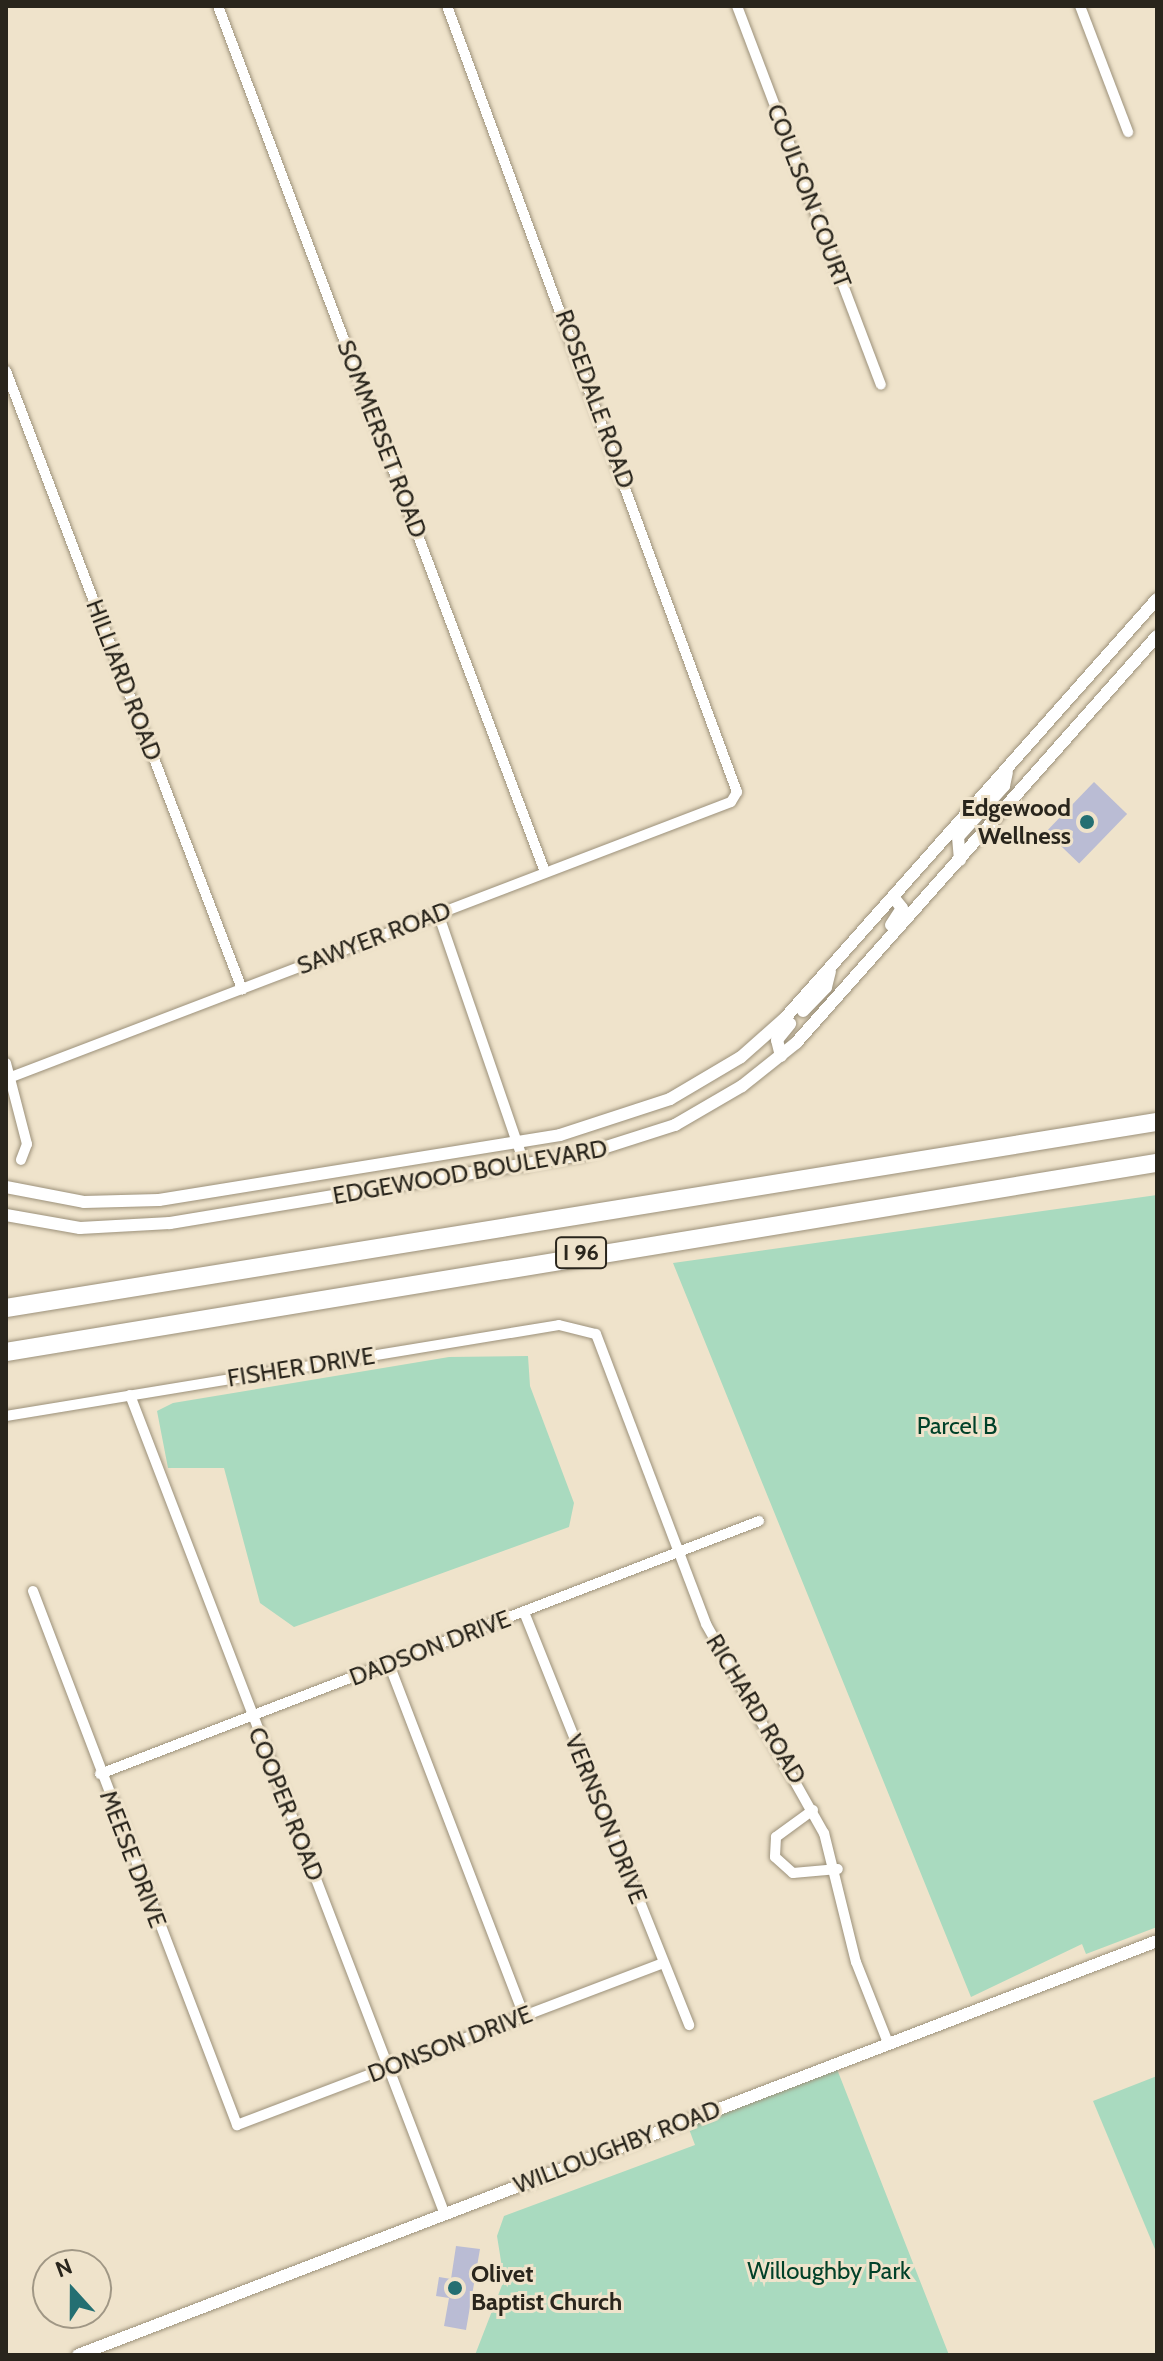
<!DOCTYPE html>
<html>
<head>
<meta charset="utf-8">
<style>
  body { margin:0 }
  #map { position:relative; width:1163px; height:2361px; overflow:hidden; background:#efe3cb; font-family:Cabin,sans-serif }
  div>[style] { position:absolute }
  .green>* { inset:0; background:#a9dabf }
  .building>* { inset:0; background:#babcd4; transform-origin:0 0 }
  .roads { filter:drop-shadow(0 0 2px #9c917a) drop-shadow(0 0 2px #9c917a) }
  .minor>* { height:10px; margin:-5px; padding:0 5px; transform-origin:5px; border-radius:5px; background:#fff }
  .tertiary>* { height:12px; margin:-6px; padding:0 6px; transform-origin:6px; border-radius:6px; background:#fff }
  .motorway>* { height:18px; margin:-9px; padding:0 9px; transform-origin:9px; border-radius:9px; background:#fff }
  .dots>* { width:22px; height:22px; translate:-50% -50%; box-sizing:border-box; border:4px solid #efe3cb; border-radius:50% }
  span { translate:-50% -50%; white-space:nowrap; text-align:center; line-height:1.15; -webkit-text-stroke:6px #efe3cb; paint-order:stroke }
  .shield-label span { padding:2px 6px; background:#efe3cb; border:2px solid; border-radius:6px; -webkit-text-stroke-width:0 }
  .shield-label { font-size:22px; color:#29251c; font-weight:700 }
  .street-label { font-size:24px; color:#29251c }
  .poi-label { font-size:24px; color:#29251c; font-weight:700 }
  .right { translate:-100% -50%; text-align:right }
  .left { translate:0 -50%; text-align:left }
  .park-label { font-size:24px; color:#004129 }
  .frame { position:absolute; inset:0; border:8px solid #29251c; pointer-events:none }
  .north { position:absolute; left:32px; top:2249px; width:80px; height:80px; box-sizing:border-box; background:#efe3cb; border:2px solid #a09785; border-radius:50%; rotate:339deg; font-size:22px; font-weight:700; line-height:32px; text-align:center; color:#29251c }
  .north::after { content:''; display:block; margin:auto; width:28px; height:36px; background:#246f72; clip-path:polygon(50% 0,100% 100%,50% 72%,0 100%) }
</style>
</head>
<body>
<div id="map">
  <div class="green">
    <i style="clip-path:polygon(1157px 1195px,1157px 1927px,1086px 1954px,1082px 1944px,971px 1997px,673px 1263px)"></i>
    <i style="clip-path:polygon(528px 1356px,530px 1386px,574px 1503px,569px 1527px,294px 1627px,260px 1603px,224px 1468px,168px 1468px,157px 1411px,173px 1403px,449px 1357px)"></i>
    <i style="clip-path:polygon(835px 2064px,949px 2355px,475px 2355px,504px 2280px,497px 2236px,504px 2216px,695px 2145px,686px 2121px)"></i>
    <i style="clip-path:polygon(1157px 2076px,1157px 2254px,1093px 2101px)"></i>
  </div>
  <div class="building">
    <i style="left:1094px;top:782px;width:46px;height:69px;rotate:44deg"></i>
    <i style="clip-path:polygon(456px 2246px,480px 2249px,466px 2330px,444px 2326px,449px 2298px,436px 2296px,439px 2277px,451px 2279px)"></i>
  </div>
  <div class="roads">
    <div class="minor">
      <i style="left:218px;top:6px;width:926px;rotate:69.31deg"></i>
      <i style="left:737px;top:6px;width:405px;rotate:69.2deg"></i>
      <i style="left:1080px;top:6px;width:135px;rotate:69.1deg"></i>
      <i style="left:6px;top:371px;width:662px;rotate:69.1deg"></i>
      <i style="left:438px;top:913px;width:268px;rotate:71deg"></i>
      <i style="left:6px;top:1063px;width:84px;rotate:75.5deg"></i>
      <i style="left:27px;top:1144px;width:17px;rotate:111deg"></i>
      <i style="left:6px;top:1079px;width:776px;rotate:-20.91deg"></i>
      <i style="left:731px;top:802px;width:12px;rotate:-59deg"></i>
      <i style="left:737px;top:792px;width:838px;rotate:-110.25deg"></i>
      <i style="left:130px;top:1395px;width:875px;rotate:68.98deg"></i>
      <i style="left:6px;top:1416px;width:560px;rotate:-9.34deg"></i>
      <i style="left:559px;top:1325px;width:38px;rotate:14deg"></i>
      <i style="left:596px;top:1334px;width:310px;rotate:69.2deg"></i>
      <i style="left:706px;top:1624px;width:240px;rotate:60.6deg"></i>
      <i style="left:824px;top:1833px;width:133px;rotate:76.1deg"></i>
      <i style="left:856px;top:1962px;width:87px;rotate:68.4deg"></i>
      <i style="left:33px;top:1591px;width:572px;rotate:69.09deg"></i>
      <i style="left:237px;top:2125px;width:456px;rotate:-20.8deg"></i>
      <i style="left:524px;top:1612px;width:445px;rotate:68.2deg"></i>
      <i style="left:389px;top:1664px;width:376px;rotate:69deg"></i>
      <i style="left:100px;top:1774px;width:706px;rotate:-21deg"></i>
      <i style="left:813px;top:1810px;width:46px;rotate:143.9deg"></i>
      <i style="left:776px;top:1837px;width:20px;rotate:93deg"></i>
      <i style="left:775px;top:1857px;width:24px;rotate:42deg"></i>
      <i style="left:793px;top:1873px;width:45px;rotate:-5.1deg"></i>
    </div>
    <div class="tertiary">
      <i style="left:960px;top:860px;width:23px;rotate:-95deg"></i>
      <i style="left:958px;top:837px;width:69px;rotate:-48deg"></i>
      <i style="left:1004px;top:786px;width:14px;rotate:-78deg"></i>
      <i style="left:891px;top:925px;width:20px;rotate:-57deg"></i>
      <i style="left:902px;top:908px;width:14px;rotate:-129deg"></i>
      <i style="left:803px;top:1011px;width:33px;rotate:-46deg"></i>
      <i style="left:826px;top:987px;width:16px;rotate:-76deg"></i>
      <i style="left:781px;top:1056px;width:16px;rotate:-104deg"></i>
      <i style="left:777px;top:1040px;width:21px;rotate:-51deg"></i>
      <i style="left:6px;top:1187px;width:79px;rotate:10.9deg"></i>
      <i style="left:84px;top:1202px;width:75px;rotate:-1.5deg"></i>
      <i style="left:159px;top:1200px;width:406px;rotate:-9.2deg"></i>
      <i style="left:560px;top:1135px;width:116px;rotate:-18.1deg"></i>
      <i style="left:670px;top:1099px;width:82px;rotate:-30.6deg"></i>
      <i style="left:741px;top:1057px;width:60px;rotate:-41.6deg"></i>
      <i style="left:786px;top:1017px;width:559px;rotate:-48.41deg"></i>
      <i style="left:6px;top:1215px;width:75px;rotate:10deg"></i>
      <i style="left:80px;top:1228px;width:90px;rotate:-3.2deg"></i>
      <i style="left:170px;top:1223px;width:417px;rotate:-9.4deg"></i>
      <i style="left:581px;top:1155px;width:99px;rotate:-17.7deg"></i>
      <i style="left:675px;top:1125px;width:78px;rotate:-30.2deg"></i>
      <i style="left:742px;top:1086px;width:69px;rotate:-38.5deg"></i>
      <i style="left:796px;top:1043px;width:544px;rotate:-48.43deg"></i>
      <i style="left:78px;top:2355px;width:1156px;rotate:-20.99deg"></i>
    </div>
    <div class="motorway">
      <i style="left:6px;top:1308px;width:1166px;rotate:-9.18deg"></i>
      <i style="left:6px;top:1352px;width:1166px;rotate:-9.33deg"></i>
    </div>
  </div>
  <div class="dots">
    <i style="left:1087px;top:822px;background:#246f72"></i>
    <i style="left:455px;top:2288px;background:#246f72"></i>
  </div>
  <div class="shield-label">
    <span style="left:581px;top:1253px">I 96</span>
  </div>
  <div class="street-label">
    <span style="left:809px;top:196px;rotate:69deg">COULSON COURT</span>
    <span style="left:595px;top:399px;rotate:70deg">ROSEDALE ROAD</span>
    <span style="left:382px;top:439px;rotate:69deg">SOMMERSET ROAD</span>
    <span style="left:124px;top:680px;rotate:69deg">HILLIARD ROAD</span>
    <span style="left:374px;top:938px;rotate:-21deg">SAWYER ROAD</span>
    <span style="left:470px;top:1172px;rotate:-10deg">EDGEWOOD BOULEVARD</span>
    <span style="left:301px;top:1367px;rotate:-9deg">FISHER DRIVE</span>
    <span style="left:430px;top:1648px;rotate:-21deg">DADSON DRIVE</span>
    <span style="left:756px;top:1709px;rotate:59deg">RICHARD ROAD</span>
    <span style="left:286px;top:1804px;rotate:68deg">COOPER ROAD</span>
    <span style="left:606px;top:1819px;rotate:68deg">VERNSON DRIVE</span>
    <span style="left:133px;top:1859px;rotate:69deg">MEESE DRIVE</span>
    <span style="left:450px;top:2044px;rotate:-21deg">DONSON DRIVE</span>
    <span style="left:617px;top:2147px;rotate:-21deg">WILLOUGHBY ROAD</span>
  </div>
  <div class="poi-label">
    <span class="right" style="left:1071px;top:822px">Edgewood<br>Wellness</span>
    <span class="left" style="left:471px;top:2288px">Olivet<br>Baptist Church</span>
  </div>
  <div class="park-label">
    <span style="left:957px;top:1426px">Parcel B</span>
    <span style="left:829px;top:2271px">Willoughby Park</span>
  </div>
  <div class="frame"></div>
  <div class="north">N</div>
</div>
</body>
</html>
